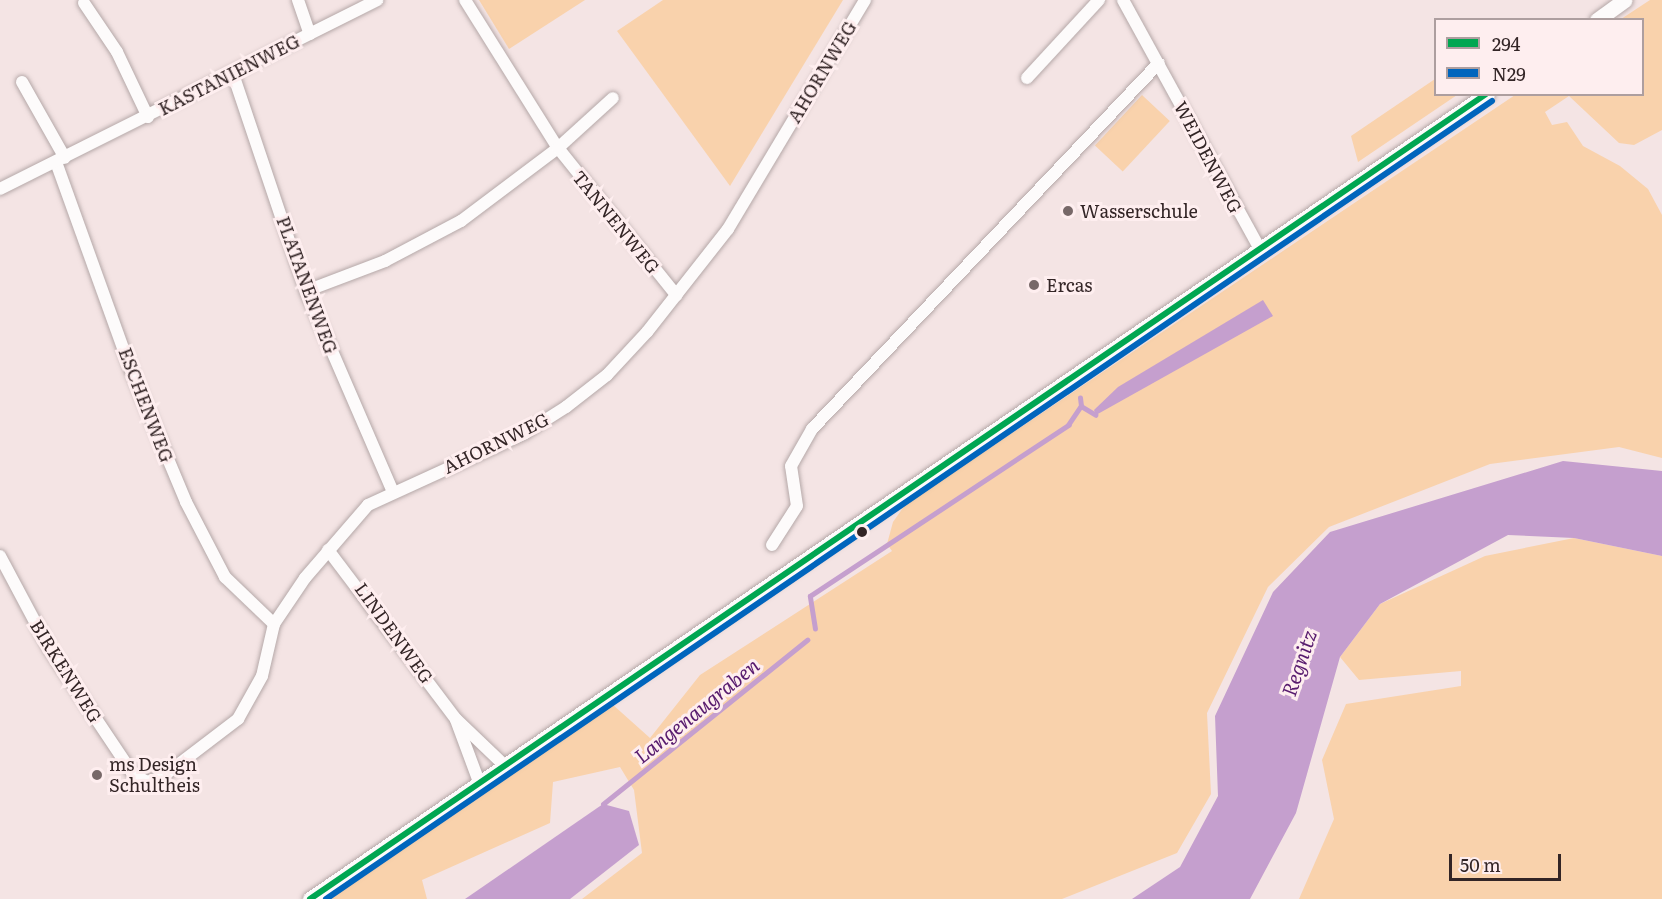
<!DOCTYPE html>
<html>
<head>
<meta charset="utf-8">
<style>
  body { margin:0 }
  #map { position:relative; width:1662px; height:899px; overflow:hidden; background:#f4e4e4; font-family:Literata,serif }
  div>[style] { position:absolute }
  .green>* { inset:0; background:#f9d2ac; transform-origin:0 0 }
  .water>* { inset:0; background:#c59fce }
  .stream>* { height:4.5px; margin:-2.25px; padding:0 2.25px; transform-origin:2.25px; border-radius:2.25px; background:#c59fce }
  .roads { filter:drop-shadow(0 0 2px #b5a8a8) drop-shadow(0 0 2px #b5a8a8) }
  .minor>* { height:12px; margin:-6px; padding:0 6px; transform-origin:6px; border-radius:6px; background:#fdfbfb }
  .tertiary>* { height:15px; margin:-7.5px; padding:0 7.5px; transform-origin:7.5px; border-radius:7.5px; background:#fdfbfb }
  .bus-1>* { height:6px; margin:-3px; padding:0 3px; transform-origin:3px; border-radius:3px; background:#00a651 }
  .bus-2>* { height:6px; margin:-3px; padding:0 3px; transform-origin:3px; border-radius:3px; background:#0065bd }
  .dots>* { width:16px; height:16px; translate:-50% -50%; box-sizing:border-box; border:3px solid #feeeef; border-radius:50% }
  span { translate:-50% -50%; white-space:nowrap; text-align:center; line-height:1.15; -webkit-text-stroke:6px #feeeef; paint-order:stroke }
  .street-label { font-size:18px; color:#332526 }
  .poi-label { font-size:18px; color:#332526 }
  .left { translate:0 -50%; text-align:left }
  .water-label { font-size:20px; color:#581b6e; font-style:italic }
  .legend { position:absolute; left:1434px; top:18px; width:210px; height:78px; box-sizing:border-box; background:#feeeef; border:2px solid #ad9e9f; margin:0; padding:8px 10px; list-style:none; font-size:18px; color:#332526 }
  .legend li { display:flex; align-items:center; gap:12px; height:30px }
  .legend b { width:30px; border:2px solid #ad9e9f }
  .scale { position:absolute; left:1449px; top:854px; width:112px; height:27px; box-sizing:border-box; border:3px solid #332526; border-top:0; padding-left:8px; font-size:18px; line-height:21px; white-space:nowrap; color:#332526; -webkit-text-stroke:4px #feeeef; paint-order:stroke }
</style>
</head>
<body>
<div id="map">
  <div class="green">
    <i style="clip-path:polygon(479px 0,585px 0,509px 49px)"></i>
    <i style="clip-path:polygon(663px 0,843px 0,730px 186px,617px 31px)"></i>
    <i style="clip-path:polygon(1650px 0,1662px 0,1662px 130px,1634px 145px,1619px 143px,1569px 96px,1545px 112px,1552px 125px,1567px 122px,1583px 146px,1620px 166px,1648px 189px,1662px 215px,1662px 458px,1619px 447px,1490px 464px,1329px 527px,1268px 587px,1207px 713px,1211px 794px,1177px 853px,1062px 899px,582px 899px,642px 853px,634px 790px,620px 767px,553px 782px,550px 823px,422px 880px,427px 899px,330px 899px,612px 704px,650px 738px,700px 675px,892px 551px,887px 544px,893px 522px,905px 505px,1515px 95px,1642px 94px,1642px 20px,1621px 19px)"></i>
    <i style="clip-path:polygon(1435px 79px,1436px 94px,1457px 95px,1358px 162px,1351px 136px)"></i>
    <i style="left:1142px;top:95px;width:38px;height:69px;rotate:43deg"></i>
    <i style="clip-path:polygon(1574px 538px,1662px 556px,1662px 899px,1299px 899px,1334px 819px,1322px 760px,1346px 704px,1461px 686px,1461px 671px,1359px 680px,1340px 657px,1380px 604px,1485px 556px)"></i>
  </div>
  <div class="water">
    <i style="clip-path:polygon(1263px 300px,1273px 316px,1096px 415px,1094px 410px,1118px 387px)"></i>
    <i style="clip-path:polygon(1563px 461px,1662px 471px,1662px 556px,1574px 538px,1508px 535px,1380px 604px,1340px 657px,1296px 813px,1250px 899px,1132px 899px,1180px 867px,1218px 796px,1215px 716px,1273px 592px,1330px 532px)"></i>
    <i style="clip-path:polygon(603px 804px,629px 811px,639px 845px,570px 899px,465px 899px)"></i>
  </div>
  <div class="stream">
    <i style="left:1081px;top:406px;width:17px;rotate:31deg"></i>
    <i style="left:815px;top:629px;width:33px;rotate:-99deg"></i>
    <i style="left:810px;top:596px;width:310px;rotate:-33.5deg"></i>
    <i style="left:1068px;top:425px;width:23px;rotate:-56deg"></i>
    <i style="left:1081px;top:406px;width:8px;rotate:-97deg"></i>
    <i style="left:603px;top:804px;width:262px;rotate:-38.8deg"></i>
  </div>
  <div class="roads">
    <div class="minor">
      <i style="left:298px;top:0;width:36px;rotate:71deg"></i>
      <i style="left:465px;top:0;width:175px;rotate:57.9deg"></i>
      <i style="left:558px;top:148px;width:189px;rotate:51.2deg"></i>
      <i style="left:1123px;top:0;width:284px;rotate:61.2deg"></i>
      <i style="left:84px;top:3px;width:59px;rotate:56deg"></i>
      <i style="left:117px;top:52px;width:72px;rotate:64.5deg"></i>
      <i style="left:233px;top:74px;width:229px;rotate:71.4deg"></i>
      <i style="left:306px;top:291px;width:217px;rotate:66.6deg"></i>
      <i style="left:1027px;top:78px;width:106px;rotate:-47.3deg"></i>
      <i style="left:22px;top:82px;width:87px;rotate:60.5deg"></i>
      <i style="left:56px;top:162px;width:219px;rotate:70.2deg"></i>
      <i style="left:130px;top:368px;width:145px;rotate:67.3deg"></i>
      <i style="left:186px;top:502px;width:85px;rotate:62.5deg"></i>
      <i style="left:225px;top:577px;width:68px;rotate:43.8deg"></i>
      <i style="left:0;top:189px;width:422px;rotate:-26.6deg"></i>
      <i style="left:306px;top:291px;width:85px;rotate:-20.8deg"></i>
      <i style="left:385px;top:261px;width:86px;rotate:-27.8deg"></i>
      <i style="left:461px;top:221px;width:121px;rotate:-37deg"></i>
      <i style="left:558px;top:148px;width:74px;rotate:-42.3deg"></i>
      <i style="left:772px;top:545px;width:46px;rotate:-57.3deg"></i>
      <i style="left:797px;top:506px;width:40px;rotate:-98.5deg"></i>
      <i style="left:791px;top:466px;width:43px;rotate:-60.4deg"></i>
      <i style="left:812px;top:429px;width:504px;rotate:-46.53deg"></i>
      <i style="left:328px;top:550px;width:212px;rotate:52.9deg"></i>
      <i style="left:456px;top:719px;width:66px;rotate:43.8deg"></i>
      <i style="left:0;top:556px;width:106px;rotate:62deg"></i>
      <i style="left:50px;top:650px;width:149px;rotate:56.2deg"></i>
      <i style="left:133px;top:774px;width:16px;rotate:30deg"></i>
      <i style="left:147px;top:782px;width:16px;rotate:-18deg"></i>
      <i style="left:162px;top:777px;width:96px;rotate:-37.3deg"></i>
      <i style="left:238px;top:719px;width:49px;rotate:-60.8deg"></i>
      <i style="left:262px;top:676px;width:53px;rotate:-77deg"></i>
      <i style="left:274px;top:624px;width:55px;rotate:-56deg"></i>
      <i style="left:305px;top:578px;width:96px;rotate:-49.2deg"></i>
      <i style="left:368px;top:505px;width:173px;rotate:-24.6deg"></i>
      <i style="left:525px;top:433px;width:49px;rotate:-32.4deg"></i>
      <i style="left:566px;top:407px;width:52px;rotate:-38deg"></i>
      <i style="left:607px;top:375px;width:59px;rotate:-47.1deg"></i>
      <i style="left:647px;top:332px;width:131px;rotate:-51.8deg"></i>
      <i style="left:728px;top:229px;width:267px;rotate:-59.1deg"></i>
      <i style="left:456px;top:720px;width:66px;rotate:69.6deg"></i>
    </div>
    <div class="tertiary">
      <i style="left:1597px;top:20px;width:34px;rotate:-36deg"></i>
      <i style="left:310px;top:899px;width:1426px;rotate:-34.37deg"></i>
    </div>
  </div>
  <div class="bus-1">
    <i style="left:310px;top:899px;width:1425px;rotate:-34.39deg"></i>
  </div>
  <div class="bus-2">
    <i style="left:326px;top:899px;width:1413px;rotate:-34.39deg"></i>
  </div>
  <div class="dots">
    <i style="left:1068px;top:211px;background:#776868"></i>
    <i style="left:1034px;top:285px;background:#776868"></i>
    <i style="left:862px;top:532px;background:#332526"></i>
    <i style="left:97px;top:775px;background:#776868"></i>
  </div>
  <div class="street-label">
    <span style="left:822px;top:72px;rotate:-59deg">AHORNWEG</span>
    <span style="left:229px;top:75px;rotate:-27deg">KASTANIENWEG</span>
    <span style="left:1208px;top:157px;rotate:62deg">WEIDENWEG</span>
    <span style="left:616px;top:222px;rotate:51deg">TANNENWEG</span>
    <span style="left:307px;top:285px;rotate:70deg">PLATANENWEG</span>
    <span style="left:146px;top:405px;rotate:69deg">ESCHENWEG</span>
    <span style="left:496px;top:443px;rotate:-26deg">AHORNWEG</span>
    <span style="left:394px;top:633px;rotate:54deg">LINDENWEG</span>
    <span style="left:66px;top:671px;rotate:58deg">BIRKENWEG</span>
  </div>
  <div class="poi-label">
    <span class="left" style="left:1080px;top:211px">Wasserschule</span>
    <span class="left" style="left:1046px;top:285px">Ercas</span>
    <span class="left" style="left:109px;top:775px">ms Design<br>Schultheis</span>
  </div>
  <div class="water-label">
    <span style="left:1298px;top:663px;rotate:-71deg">Regnitz</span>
    <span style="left:696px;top:710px;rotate:-39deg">Langenaugraben</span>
  </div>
  <ul class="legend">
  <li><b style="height:8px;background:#00a651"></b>294</li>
  <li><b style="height:8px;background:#0065bd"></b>N29</li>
  </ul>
  <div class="scale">50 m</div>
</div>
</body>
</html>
